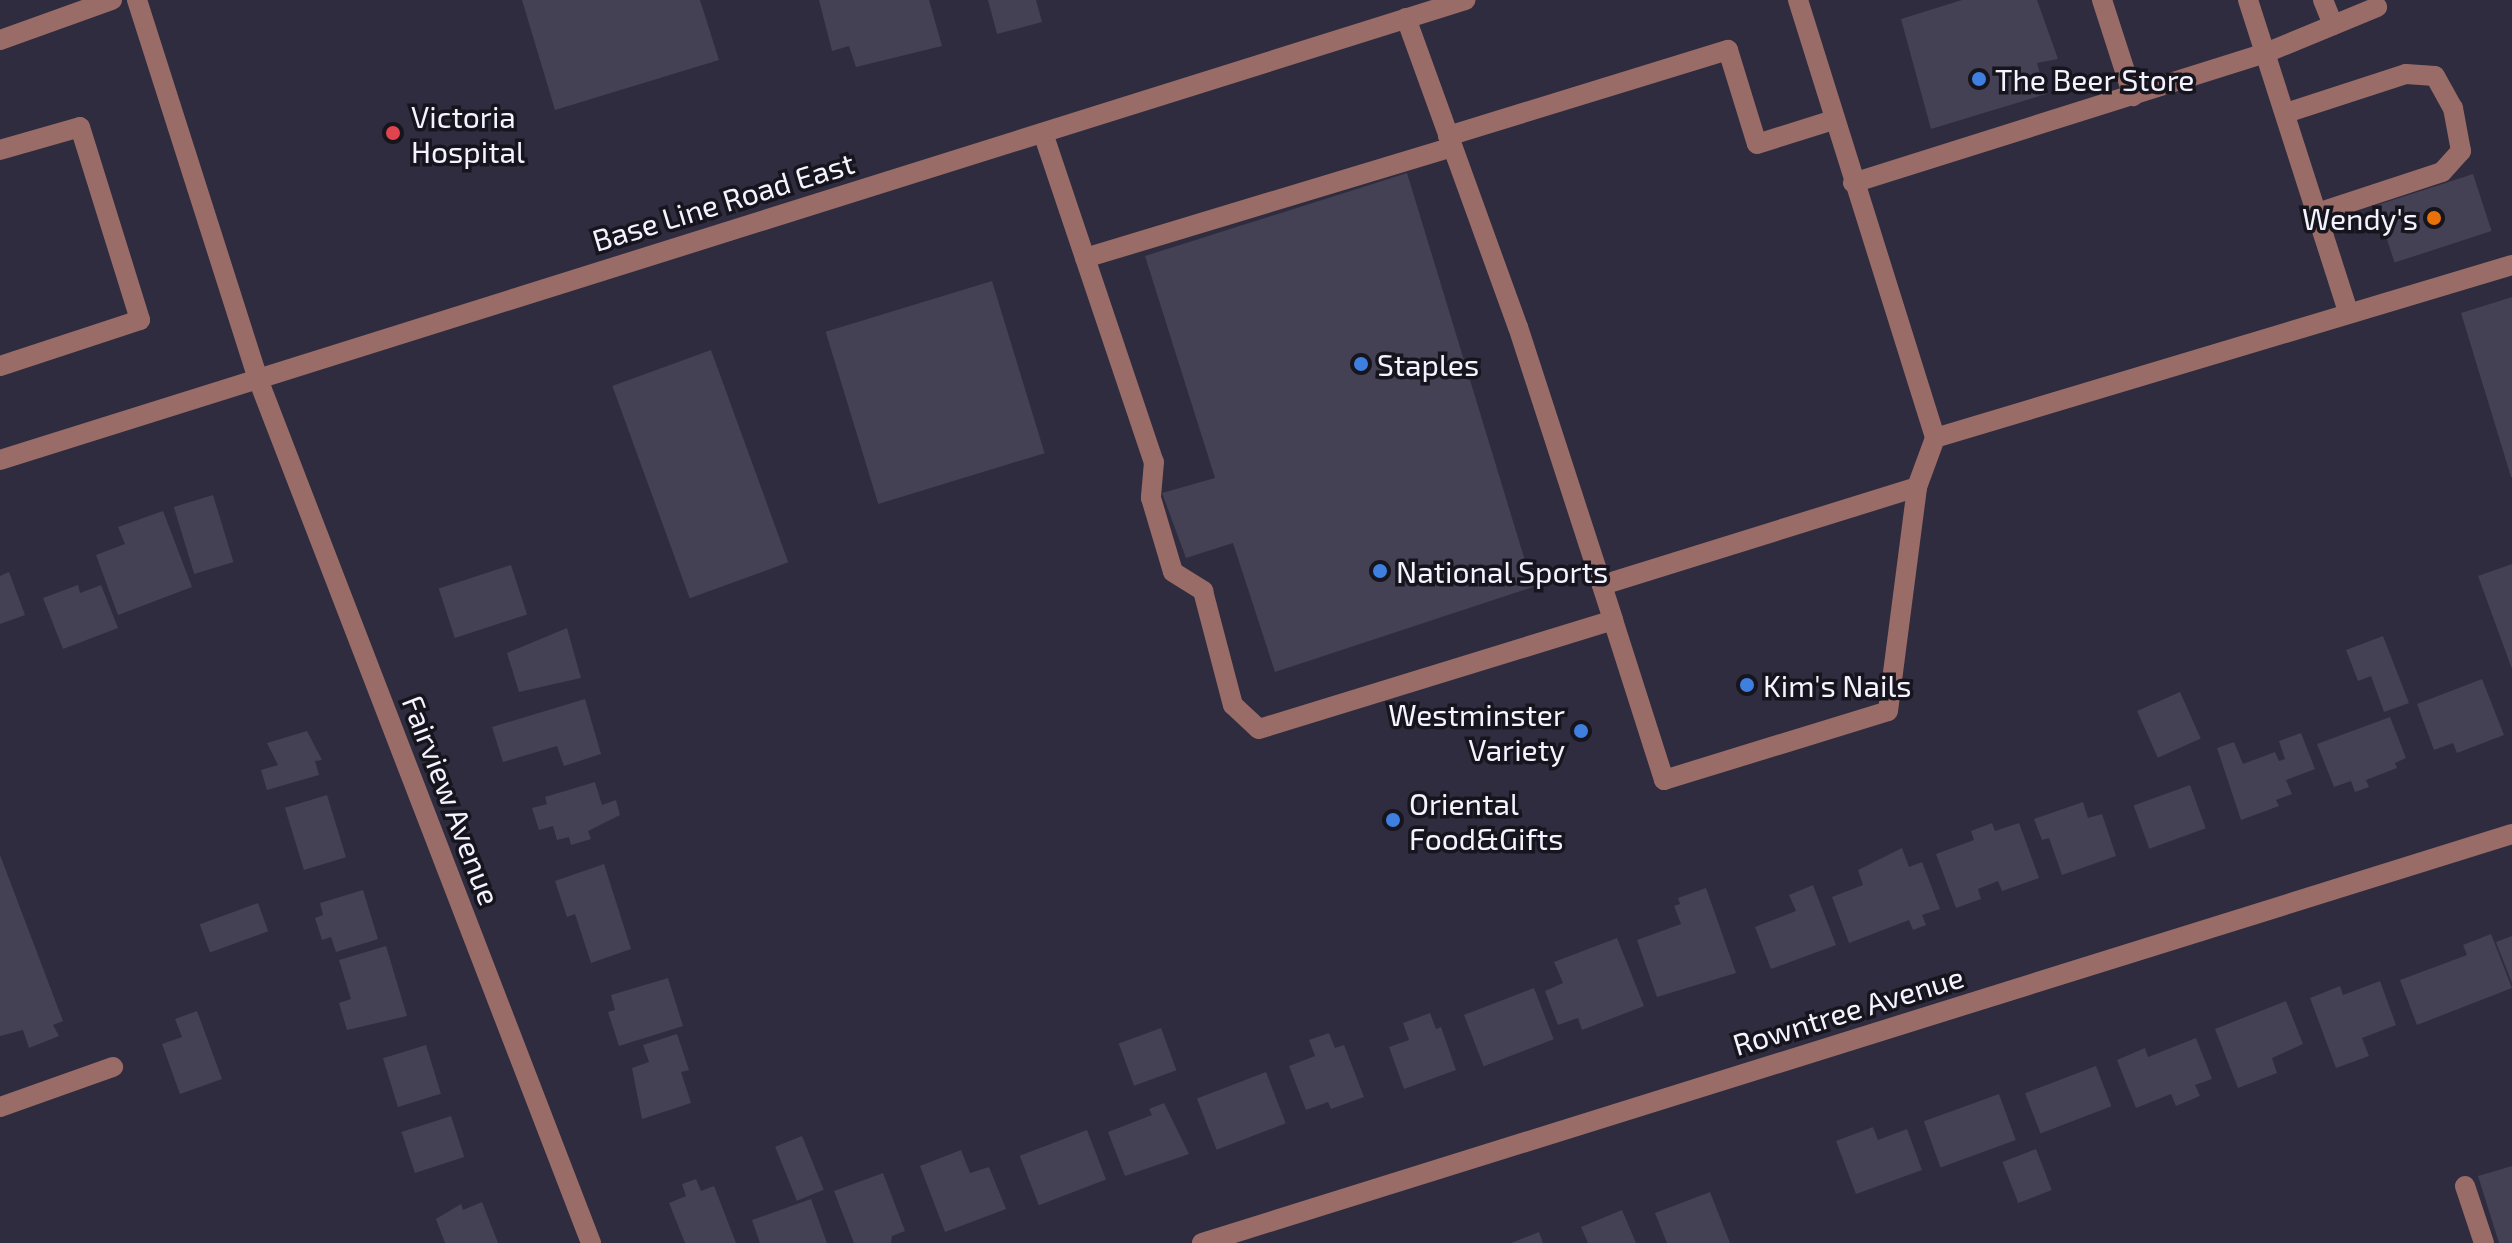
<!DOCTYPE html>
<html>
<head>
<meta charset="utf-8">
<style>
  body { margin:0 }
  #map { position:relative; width:2512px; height:1243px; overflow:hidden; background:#2e2c3e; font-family:"Exo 2",sans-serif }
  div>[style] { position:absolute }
  .building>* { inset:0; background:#434153; transform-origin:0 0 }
  .minor>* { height:20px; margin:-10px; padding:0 10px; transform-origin:10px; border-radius:10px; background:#9a6c68 }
  .dots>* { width:22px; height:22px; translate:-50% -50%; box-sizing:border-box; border:4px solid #16151d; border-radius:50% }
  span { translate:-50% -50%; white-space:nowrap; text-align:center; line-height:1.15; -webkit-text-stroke:7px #16151d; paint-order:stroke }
  .poi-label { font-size:30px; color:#f4f3ff }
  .left { translate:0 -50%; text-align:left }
  .right { translate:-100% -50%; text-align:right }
  .street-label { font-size:30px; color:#f4f3ff }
</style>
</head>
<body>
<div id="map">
  <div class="building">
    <i style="clip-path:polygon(522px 0,700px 0,719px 60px,555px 110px)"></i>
    <i style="clip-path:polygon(819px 0,929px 0,942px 46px,856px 67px,849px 46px,832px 51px)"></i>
    <i style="clip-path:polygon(988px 0,1036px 0,1042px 22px,997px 34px)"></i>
    <i style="clip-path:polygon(1962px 0,2037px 0,2058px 59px,2037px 63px,2046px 94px,1931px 129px,1901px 19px)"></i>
    <i style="clip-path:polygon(1407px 173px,1533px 587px,1275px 672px,1233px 543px,1186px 558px,1162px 493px,1215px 478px,1145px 256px)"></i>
    <i style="left:2473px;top:174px;width:60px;height:102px;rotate:72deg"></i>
    <i style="left:992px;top:281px;width:180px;height:174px;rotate:73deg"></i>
    <i style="clip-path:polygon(2512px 297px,2512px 477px,2511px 477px,2461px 313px)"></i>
    <i style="left:711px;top:350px;width:226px;height:105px;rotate:70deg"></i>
    <i style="left:213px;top:495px;width:70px;height:41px;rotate:73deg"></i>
    <i style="clip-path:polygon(163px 511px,192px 587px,118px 615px,96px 555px,125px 544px,118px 527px)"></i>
    <i style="clip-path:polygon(2512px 564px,2512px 669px,2478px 576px)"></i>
    <i style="left:511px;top:565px;width:52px;height:76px;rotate:72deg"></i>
    <i style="clip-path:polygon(9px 572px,25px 615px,0 624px,0 576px)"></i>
    <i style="clip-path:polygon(78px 585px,80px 593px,101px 585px,118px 628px,63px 649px,43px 598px)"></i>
    <i style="clip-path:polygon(567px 628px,581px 678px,519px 692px,507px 653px)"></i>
    <i style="clip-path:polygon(2383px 636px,2409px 703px,2384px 712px,2371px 676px,2358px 681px,2346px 650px)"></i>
    <i style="clip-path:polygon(2482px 679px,2504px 735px,2457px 753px,2453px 743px,2434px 750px,2417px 704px)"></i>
    <i style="left:2180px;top:692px;width:51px;height:47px;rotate:66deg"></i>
    <i style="clip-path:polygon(585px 699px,601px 754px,564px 766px,557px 746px,503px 762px,492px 727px)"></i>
    <i style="clip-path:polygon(2390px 717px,2406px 758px,2395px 763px,2397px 768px,2366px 780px,2369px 787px,2355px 792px,2351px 781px,2334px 787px,2317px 744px)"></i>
    <i style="clip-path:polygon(307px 731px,322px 760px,315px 761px,319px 775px,267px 790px,261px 770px,278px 765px,267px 743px)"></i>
    <i style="clip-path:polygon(2301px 733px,2315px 769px,2286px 780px,2292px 794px,2276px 800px,2279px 806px,2241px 820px,2217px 748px,2234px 742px,2243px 764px,2275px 752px,2279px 761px,2285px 759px,2279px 741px)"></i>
    <i style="clip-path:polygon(595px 782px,602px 805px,616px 800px,620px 815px,588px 831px,591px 839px,571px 845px,569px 837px,557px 840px,553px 826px,539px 830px,532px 808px,547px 804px,545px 797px)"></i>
    <i style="left:2190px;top:785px;width:46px;height:60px;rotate:70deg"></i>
    <i style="left:327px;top:795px;width:65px;height:44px;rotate:73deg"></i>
    <i style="clip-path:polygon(2083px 802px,2088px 818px,2102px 814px,2116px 856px,2062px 875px,2049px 838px,2042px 840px,2034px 819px)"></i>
    <i style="clip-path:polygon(1992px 823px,1995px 831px,2019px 823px,2039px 878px,2002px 891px,1998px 881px,1978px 889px,1981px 899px,1956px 908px,1936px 854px,1974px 840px,1971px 831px)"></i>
    <i style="clip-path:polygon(1902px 848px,1909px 867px,1922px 862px,1940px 909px,1922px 915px,1926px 925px,1913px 930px,1909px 920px,1849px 943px,1832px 897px,1863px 885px,1858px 870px)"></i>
    <i style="clip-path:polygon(0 855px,63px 1021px,53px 1025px,59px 1036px,29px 1048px,23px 1030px,0 1036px)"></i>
    <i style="clip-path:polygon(604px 864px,631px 949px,591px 963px,575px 914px,567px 917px,555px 881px)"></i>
    <i style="clip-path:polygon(1813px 885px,1836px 945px,1771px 969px,1755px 927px,1796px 911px,1789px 895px)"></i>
    <i style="clip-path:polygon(1706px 888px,1736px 973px,1657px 997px,1637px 940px,1681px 924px,1674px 906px,1680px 904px,1678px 898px)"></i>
    <i style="clip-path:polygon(363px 890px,378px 939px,336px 952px,331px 937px,322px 940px,315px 918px,323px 915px,320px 903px)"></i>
    <i style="left:258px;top:903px;width:30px;height:62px;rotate:70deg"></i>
    <i style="clip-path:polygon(2491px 934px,2512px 988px,2417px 1025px,2400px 980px,2467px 955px,2463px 945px)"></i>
    <i style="clip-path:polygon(2512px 936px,2512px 983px,2496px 942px)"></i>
    <i style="clip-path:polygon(1617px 938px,1644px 1006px,1582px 1030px,1578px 1018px,1558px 1025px,1545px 991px,1563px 983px,1554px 962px)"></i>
    <i style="clip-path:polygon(386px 946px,407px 1016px,347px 1030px,339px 1003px,351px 999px,339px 960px)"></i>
    <i style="clip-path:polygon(668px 978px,683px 1026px,619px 1046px,608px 1012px,615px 1010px,611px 995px)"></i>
    <i style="clip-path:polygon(2380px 981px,2396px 1025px,2362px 1038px,2369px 1056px,2336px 1068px,2310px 998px,2340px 986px,2343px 995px)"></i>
    <i style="left:1534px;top:988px;width:55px;height:75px;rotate:69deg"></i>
    <i style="clip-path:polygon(2286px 1001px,2303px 1044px,2272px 1058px,2277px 1073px,2238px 1088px,2215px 1029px)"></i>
    <i style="clip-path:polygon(197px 1011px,222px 1079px,180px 1094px,162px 1044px,182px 1037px,175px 1019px)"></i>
    <i style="clip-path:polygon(1430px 1013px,1436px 1029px,1441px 1027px,1456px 1070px,1404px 1089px,1389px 1047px,1409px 1040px,1403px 1023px)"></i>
    <i style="left:1161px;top:1028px;width:45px;height:45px;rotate:70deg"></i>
    <i style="clip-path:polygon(1329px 1033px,1335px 1048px,1344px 1045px,1364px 1097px,1331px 1109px,1328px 1102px,1306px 1110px,1289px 1066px,1315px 1056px,1309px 1040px)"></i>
    <i style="clip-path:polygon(677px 1034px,689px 1070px,681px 1072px,691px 1103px,642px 1119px,632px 1068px,649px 1062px,643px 1045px)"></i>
    <i style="clip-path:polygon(2196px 1038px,2212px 1079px,2195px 1085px,2200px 1096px,2176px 1106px,2171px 1094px,2136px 1108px,2117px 1060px,2145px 1048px,2148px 1057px)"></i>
    <i style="left:426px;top:1045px;width:51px;height:45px;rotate:73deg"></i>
    <i style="left:2096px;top:1066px;width:43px;height:76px;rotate:69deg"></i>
    <i style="left:1266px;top:1072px;width:55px;height:74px;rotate:69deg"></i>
    <i style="left:1999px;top:1094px;width:49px;height:80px;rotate:70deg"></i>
    <i style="clip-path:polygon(1164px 1103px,1189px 1154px,1125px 1176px,1108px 1132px,1152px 1115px,1149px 1109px)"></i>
    <i style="left:451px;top:1116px;width:43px;height:52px;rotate:72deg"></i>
    <i style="clip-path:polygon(1873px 1127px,1878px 1140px,1907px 1129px,1922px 1170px,1856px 1194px,1836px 1141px)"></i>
    <i style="left:1087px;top:1130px;width:53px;height:72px;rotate:69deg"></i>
    <i style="left:802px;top:1136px;width:58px;height:29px;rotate:68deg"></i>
    <i style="left:2036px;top:1149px;width:44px;height:36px;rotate:69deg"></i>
    <i style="clip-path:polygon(961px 1150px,970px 1173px,989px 1167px,1006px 1209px,945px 1232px,920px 1166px)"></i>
    <i style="clip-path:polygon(2512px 1166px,2512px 1243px,2499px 1243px,2478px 1176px)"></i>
    <i style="clip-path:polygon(883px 1173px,905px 1231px,892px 1236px,891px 1243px,854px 1243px,834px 1191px)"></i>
    <i style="clip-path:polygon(696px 1179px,701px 1191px,714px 1186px,736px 1243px,685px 1243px,669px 1203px,686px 1196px,682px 1184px)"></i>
    <i style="clip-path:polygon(1710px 1192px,1730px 1243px,1667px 1243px,1655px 1213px)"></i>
    <i style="clip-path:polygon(811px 1199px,827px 1243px,760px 1243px,752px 1220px)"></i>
    <i style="clip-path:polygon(482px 1202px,498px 1243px,445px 1243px,436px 1219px,461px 1204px,463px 1210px)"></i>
    <i style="clip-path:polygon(1622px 1210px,1636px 1243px,1588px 1243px,1581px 1227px)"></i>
    <i style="clip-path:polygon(1539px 1232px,1543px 1243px,1511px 1243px)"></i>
  </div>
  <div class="minor">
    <i style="left:137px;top:0;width:398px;rotate:72.3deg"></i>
    <i style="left:258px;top:379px;width:926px;rotate:68.92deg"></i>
    <i style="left:1798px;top:0;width:459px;rotate:72.6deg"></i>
    <i style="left:1935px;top:438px;width:602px;rotate:-16.69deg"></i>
    <i style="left:2102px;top:0;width:101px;rotate:72.1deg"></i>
    <i style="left:2248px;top:0;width:327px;rotate:72.2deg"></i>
    <i style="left:2323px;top:0;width:27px;rotate:68deg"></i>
    <i style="left:1406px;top:18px;width:329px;rotate:70.1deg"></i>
    <i style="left:1518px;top:327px;width:308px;rotate:72deg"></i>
    <i style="left:0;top:40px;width:119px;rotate:-19.7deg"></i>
    <i style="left:2286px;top:113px;width:126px;rotate:-18deg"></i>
    <i style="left:2406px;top:74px;width:29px;rotate:4deg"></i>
    <i style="left:2435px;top:76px;width:37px;rotate:61deg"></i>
    <i style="left:2453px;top:108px;width:44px;rotate:79.5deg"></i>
    <i style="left:2461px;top:151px;width:28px;rotate:132deg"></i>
    <i style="left:2442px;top:172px;width:132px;rotate:161.8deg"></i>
    <i style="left:1043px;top:133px;width:347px;rotate:71.4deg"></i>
    <i style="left:1154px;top:462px;width:36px;rotate:95deg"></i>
    <i style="left:1151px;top:498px;width:77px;rotate:73.4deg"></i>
    <i style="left:1173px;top:572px;width:36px;rotate:32deg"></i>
    <i style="left:1203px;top:591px;width:118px;rotate:75.3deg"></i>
    <i style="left:1233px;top:705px;width:35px;rotate:43deg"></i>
    <i style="left:1259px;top:729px;width:370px;rotate:-17.1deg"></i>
    <i style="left:1613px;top:620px;width:168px;rotate:72.3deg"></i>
    <i style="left:1664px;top:780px;width:234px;rotate:-17.1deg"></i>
    <i style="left:1888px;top:711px;width:226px;rotate:-82.6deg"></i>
    <i style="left:1917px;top:487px;width:330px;rotate:162.7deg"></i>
    <i style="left:1448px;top:136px;width:293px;rotate:-17.1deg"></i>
    <i style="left:1728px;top:50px;width:98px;rotate:72.9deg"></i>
    <i style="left:1757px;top:144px;width:80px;rotate:-17.5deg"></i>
    <i style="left:0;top:150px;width:83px;rotate:-16deg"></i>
    <i style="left:80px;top:127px;width:202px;rotate:72.7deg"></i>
    <i style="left:140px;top:320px;width:147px;rotate:161.8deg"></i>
    <i style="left:1853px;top:183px;width:435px;rotate:-17.5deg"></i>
    <i style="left:2268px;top:52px;width:118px;rotate:-22.4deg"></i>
    <i style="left:1085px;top:258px;width:383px;rotate:-16.8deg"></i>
    <i style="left:0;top:460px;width:1536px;rotate:-17.43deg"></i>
    <i style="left:1917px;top:487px;width:52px;rotate:-69.8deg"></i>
    <i style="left:0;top:1107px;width:120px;rotate:-19.5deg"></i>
    <i style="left:2465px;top:1186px;width:60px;rotate:71.6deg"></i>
    <i style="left:1202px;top:1243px;width:1372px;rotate:-17.34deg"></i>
  </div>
  <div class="dots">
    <i style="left:1979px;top:79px;background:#3f7fe0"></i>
    <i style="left:393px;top:133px;background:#e0444e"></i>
    <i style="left:2434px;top:218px;background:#e8710a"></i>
    <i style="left:1361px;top:364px;background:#3f7fe0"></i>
    <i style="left:1380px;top:571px;background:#3f7fe0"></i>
    <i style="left:1747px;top:685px;background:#3f7fe0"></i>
    <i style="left:1581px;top:731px;background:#3f7fe0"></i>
    <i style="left:1393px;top:820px;background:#3f7fe0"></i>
  </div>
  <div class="poi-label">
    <span class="left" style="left:1995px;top:79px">The Beer Store</span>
    <span class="left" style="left:411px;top:133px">Victoria<br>Hospital</span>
    <span class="right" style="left:2418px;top:218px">Wendy's</span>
    <span class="left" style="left:1377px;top:364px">Staples</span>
    <span class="left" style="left:1396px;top:571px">National Sports</span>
    <span class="left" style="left:1763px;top:685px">Kim's Nails</span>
    <span class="right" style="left:1565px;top:731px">Westminster<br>Variety</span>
    <span class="left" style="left:1409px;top:820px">Oriental<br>Food&amp;Gifts</span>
  </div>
  <div class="street-label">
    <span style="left:723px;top:201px;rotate:-17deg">Base Line Road East</span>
    <span style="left:452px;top:800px;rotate:69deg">Fairview Avenue</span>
    <span style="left:1848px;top:1010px;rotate:-17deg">Rowntree Avenue</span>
  </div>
</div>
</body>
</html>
